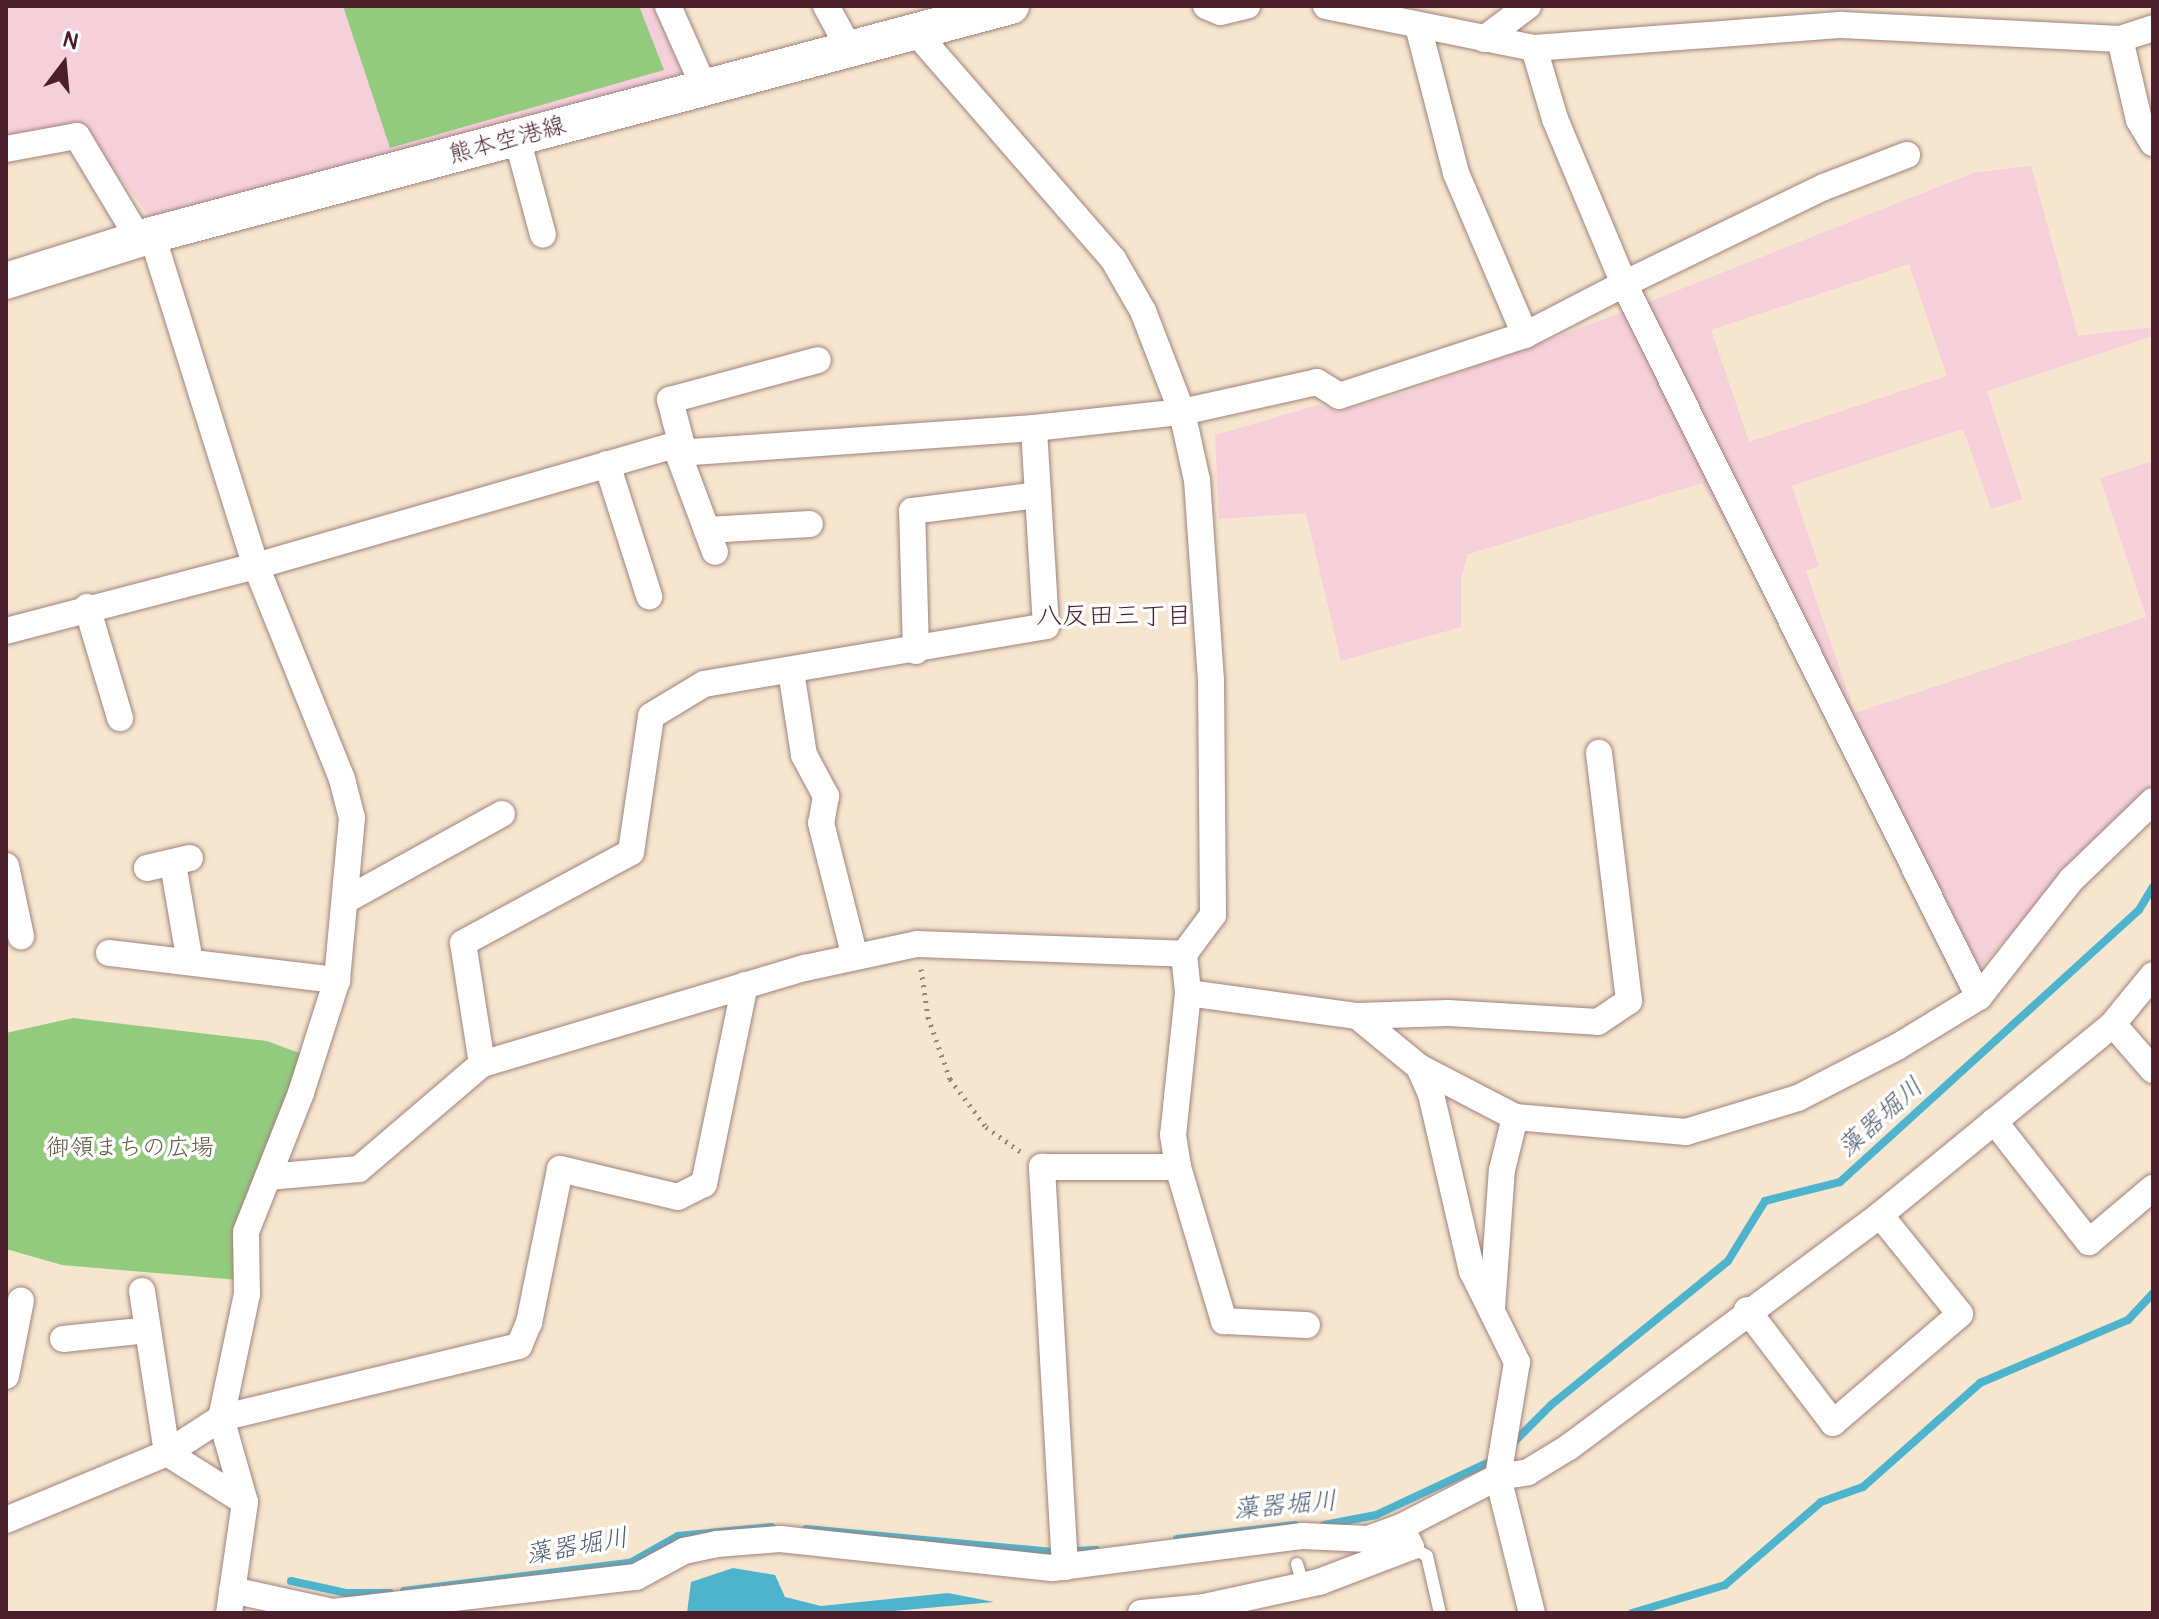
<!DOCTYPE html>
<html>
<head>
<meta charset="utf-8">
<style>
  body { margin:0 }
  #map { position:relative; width:2159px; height:1619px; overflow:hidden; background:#f6e5cf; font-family:Pangolin,"Klee One",sans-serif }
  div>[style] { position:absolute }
  .built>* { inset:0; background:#f5cfda }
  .green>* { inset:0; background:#92cb7e }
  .water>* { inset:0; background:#4eb3cd }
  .stream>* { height:8px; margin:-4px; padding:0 4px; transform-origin:4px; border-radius:4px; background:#4eb3cd }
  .path>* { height:5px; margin-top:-2.5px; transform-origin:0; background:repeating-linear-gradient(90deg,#a0827d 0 2px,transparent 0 8px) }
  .roads { filter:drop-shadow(0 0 2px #a0827d) drop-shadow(0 0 2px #a0827d) }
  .lane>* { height:12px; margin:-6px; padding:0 6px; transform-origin:6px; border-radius:6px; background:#fff }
  .street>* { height:26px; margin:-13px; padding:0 13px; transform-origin:13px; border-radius:13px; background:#fff }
  .secondary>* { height:36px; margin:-18px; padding:0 18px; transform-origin:18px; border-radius:18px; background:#fff }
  span { translate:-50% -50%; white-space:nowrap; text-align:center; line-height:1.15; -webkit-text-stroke:7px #fff; paint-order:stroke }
  .street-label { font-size:24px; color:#4a1f2b }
  .park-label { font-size:24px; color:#635b48 }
  .neighbourhood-label { font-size:26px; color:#4a1f2b }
  .water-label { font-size:26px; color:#4c5a6c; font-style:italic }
  .frame { position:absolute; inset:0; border:8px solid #4a1f2b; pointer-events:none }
  .north { position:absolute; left:24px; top:24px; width:80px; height:80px; -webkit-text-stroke:6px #fff; paint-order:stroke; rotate:16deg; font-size:22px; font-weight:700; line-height:32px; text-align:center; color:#4a1f2b }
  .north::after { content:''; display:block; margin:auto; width:28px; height:36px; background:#4a1f2b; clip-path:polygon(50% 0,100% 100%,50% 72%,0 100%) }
</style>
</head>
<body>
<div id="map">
  <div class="built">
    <i style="clip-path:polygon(6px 6px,656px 6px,687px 78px,153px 221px,81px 126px,6px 138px)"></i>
    <i style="clip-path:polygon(evenodd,2031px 166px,2078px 336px,2153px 327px,2153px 336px,1987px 391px,2022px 499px,1991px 509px,1963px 429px,1792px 486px,1819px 566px,1806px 571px,1855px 713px,2146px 617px,2100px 478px,2153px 461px,2153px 786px,2099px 835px,1959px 991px,1852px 756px,1776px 606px,1702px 483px,1468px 554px,1461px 578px,1461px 627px,1341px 661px,1306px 513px,1219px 519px,1215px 435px,1318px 405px,1338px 412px,1407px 392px,1626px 311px,1973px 173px,2031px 166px,1909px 264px,1947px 376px,1749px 442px,1711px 330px,1909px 264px)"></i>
  </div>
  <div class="green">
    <i style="clip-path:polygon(343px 6px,639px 6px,664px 70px,390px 148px)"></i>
    <i style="clip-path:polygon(73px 1018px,267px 1041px,302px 1054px,238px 1280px,62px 1265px,6px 1249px,6px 1033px)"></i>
  </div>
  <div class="water">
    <i style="clip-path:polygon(733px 1568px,775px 1575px,785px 1597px,821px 1606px,948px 1593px,994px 1602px,871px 1613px,687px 1613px,691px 1582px)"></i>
  </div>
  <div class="stream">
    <i style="left:1514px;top:1442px;width:52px;rotate:-45deg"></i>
    <i style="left:1551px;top:1405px;width:228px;rotate:-39.1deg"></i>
    <i style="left:1728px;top:1261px;width:70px;rotate:-58.3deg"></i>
    <i style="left:1765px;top:1201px;width:77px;rotate:-14.2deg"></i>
    <i style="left:1840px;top:1182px;width:404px;rotate:-42.3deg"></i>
    <i style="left:2139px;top:910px;width:27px;rotate:-59deg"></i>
    <i style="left:1324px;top:1525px;width:53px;rotate:-10.9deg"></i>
    <i style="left:1376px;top:1515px;width:123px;rotate:-25.1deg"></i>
    <i style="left:806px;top:1529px;width:251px;rotate:5.3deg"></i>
    <i style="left:1177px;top:1539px;width:119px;rotate:-6.8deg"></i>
    <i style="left:1077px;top:1551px;width:19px;rotate:-3deg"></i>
    <i style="left:291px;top:1581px;width:56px;rotate:12.3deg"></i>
    <i style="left:346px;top:1593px;width:44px"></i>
    <i style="left:404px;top:1591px;width:228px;rotate:-7.1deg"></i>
    <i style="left:630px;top:1563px;width:55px;rotate:-29.4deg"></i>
    <i style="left:678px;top:1536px;width:94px;rotate:-5.5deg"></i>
    <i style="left:1632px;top:1613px;width:97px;rotate:-16.8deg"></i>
    <i style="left:1725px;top:1585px;width:127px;rotate:-40.8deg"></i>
    <i style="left:1821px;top:1502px;width:45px;rotate:-19.7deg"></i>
    <i style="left:1863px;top:1487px;width:157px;rotate:-41.6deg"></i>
    <i style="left:1980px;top:1383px;width:161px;rotate:-23.1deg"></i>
    <i style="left:2128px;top:1320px;width:37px;rotate:-47deg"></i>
  </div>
  <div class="path">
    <i style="left:921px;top:969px;width:49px;rotate:81.7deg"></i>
    <i style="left:928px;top:1017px;width:66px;rotate:70.5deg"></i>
    <i style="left:950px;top:1079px;width:60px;rotate:53.1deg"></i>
    <i style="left:986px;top:1127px;width:43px;rotate:35.5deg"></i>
  </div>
  <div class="roads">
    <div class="lane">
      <i style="left:1411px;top:1547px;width:18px;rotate:29deg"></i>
      <i style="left:1427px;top:1556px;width:58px;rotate:77.2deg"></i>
      <i style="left:1297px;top:1564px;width:22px;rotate:74deg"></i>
    </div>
    <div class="street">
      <i style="left:668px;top:6px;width:89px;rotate:66deg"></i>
      <i style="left:826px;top:6px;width:48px;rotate:61.3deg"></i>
      <i style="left:1206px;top:6px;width:15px;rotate:23deg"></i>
      <i style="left:1220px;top:12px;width:28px;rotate:-13deg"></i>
      <i style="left:1326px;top:6px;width:212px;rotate:11.4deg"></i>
      <i style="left:1534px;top:48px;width:309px;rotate:-4.3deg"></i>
      <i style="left:1842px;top:25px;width:278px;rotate:2.9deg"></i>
      <i style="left:2120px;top:39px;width:35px;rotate:-18deg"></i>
      <i style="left:1418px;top:26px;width:152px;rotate:75.5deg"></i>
      <i style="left:1456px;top:173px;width:176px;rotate:66.9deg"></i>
      <i style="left:913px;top:29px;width:305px;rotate:49deg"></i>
      <i style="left:1113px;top:259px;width:60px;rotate:60deg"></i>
      <i style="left:1143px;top:311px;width:108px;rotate:68.9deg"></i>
      <i style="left:1182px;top:412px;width:70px;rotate:77.6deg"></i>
      <i style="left:1197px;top:480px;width:201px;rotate:86deg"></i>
      <i style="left:1211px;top:681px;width:234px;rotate:89.5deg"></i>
      <i style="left:1213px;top:915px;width:49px;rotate:126.6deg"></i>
      <i style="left:1184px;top:954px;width:39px;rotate:84deg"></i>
      <i style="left:1188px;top:993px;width:171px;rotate:7.8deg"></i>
      <i style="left:1357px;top:1016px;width:80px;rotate:39.4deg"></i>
      <i style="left:1419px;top:1067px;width:30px;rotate:66deg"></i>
      <i style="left:1431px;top:1094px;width:182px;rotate:77deg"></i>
      <i style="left:1472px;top:1271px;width:102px;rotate:63.7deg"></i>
      <i style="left:1517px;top:1362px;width:117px;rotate:99.4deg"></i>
      <i style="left:1498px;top:1477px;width:140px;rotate:76deg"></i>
      <i style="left:1484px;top:39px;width:55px;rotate:-36.9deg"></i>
      <i style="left:2120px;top:39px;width:83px;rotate:76.8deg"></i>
      <i style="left:2139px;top:120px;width:27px;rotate:59deg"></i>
      <i style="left:1534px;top:48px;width:74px;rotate:73.5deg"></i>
      <i style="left:1555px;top:119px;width:179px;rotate:67.3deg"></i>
      <i style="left:1624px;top:284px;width:222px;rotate:-25.9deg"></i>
      <i style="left:1824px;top:187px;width:89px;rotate:-21.1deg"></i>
      <i style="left:517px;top:138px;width:100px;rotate:75deg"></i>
      <i style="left:6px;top:149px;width:72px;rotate:-10.4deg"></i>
      <i style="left:77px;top:136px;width:120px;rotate:59deg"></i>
      <i style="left:152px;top:235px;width:347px;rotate:72.6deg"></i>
      <i style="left:256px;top:566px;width:230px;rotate:68deg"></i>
      <i style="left:342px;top:779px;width:40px;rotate:75.6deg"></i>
      <i style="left:352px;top:818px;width:163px;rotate:95.3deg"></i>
      <i style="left:337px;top:980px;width:119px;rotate:107.7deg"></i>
      <i style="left:301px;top:1093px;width:149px;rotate:111.6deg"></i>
      <i style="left:246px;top:1232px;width:62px;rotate:89.1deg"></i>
      <i style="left:247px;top:1294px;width:127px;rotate:101.8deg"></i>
      <i style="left:221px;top:1418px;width:87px;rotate:74.1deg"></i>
      <i style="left:245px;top:1502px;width:112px;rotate:98.2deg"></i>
      <i style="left:675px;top:445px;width:114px;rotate:69.5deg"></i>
      <i style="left:682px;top:446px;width:48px;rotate:-104.6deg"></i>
      <i style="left:670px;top:400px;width:153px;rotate:-15.1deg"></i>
      <i style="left:607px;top:464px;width:139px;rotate:72.3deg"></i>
      <i style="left:707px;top:530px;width:103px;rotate:-3.3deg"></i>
      <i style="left:87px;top:607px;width:116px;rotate:73.4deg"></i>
      <i style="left:6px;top:631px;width:258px;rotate:-14.6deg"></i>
      <i style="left:256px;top:566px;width:436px;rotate:-16.1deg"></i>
      <i style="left:675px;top:445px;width:18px;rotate:22deg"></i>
      <i style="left:692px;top:452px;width:343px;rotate:-4deg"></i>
      <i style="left:1034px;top:428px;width:149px;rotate:-6.2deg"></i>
      <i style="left:1182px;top:412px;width:138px;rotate:-12.5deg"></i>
      <i style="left:1317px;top:382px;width:26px;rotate:32deg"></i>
      <i style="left:1339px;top:396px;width:196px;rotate:-18.2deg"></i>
      <i style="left:1525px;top:335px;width:111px;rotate:-27.3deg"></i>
      <i style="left:1624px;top:284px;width:796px;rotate:63.53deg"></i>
      <i style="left:916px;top:651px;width:140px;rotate:-91.6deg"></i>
      <i style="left:912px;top:511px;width:127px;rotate:-7.2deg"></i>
      <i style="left:791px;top:671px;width:85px;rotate:81.2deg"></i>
      <i style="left:804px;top:755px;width:47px;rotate:61.8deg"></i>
      <i style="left:826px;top:796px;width:27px;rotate:100deg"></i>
      <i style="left:821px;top:823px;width:138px;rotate:75.8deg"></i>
      <i style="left:173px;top:864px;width:99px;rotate:80.2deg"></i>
      <i style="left:6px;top:866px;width:72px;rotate:77.9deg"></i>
      <i style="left:147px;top:868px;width:44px;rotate:-13.1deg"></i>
      <i style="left:346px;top:900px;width:178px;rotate:-28.9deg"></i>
      <i style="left:109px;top:953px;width:230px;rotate:6.8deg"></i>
      <i style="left:1188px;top:993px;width:143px;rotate:96deg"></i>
      <i style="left:1173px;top:1135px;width:32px;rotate:81deg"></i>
      <i style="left:1178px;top:1167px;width:161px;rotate:73.4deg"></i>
      <i style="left:1224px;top:1321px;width:83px;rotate:2.8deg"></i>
      <i style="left:1357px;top:1016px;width:91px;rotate:-1.9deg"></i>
      <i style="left:1448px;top:1013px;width:150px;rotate:3.4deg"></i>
      <i style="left:1598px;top:1022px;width:37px;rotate:-34deg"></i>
      <i style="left:1629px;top:1001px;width:250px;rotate:-96.9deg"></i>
      <i style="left:2113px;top:1024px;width:61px;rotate:49deg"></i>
      <i style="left:482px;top:1064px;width:122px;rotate:-98.9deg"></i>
      <i style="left:463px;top:943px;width:191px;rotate:-28.4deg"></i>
      <i style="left:631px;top:852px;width:137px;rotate:-81.6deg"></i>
      <i style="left:651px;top:716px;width:62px;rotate:-31.1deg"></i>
      <i style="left:704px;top:684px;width:347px;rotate:-9.6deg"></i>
      <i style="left:1046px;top:626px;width:198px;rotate:-93.5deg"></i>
      <i style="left:1419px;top:1067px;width:108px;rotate:27.5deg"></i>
      <i style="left:1515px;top:1117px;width:172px;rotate:5deg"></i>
      <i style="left:1686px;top:1132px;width:117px;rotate:-16.9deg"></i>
      <i style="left:1798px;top:1098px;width:111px;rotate:-27.3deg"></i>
      <i style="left:1897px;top:1047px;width:96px;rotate:-31.4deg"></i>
      <i style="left:1979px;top:997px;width:149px;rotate:-51.8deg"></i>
      <i style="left:2071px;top:880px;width:114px;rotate:-43.9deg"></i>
      <i style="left:1994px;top:1121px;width:154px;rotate:51.9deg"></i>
      <i style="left:2089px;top:1242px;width:84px;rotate:-40.2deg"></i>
      <i style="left:268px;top:1177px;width:91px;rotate:-5deg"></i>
      <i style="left:359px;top:1169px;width:162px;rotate:-40.5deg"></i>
      <i style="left:482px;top:1064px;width:337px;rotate:-16.6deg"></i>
      <i style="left:805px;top:968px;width:115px;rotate:-12.1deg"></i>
      <i style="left:917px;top:944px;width:267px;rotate:2.1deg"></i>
      <i style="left:142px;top:1291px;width:164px;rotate:81.2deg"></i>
      <i style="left:167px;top:1453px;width:92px;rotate:32.1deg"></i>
      <i style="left:1492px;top:1308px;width:138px;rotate:-85.9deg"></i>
      <i style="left:1502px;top:1170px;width:55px;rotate:-76.2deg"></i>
      <i style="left:1747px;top:1310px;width:142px;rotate:52.7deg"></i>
      <i style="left:1833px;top:1423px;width:167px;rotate:-40.6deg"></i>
      <i style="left:1960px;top:1314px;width:127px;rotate:-128.9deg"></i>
      <i style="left:63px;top:1339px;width:85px;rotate:-6deg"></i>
      <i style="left:6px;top:1376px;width:77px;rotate:-78.8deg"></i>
      <i style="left:6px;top:1520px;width:174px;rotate:-22.6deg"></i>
      <i style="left:167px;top:1453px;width:64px;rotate:-32.9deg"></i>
      <i style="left:221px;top:1418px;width:307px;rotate:-13.6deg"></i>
      <i style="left:519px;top:1346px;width:25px;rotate:-67deg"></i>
      <i style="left:529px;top:1323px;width:157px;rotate:-78.6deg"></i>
      <i style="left:560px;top:1169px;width:121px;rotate:13.3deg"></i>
      <i style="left:678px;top:1197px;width:29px;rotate:-27deg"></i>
      <i style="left:704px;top:1184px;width:203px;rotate:-78.4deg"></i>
      <i style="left:1065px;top:1567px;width:401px;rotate:-93.3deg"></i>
      <i style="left:1042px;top:1167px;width:136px"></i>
      <i style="left:232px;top:1590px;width:103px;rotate:12.3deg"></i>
      <i style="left:333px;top:1612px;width:305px;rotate:-6.6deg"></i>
      <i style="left:636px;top:1577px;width:55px;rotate:-28.4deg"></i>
      <i style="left:684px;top:1551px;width:34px;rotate:-12deg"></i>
      <i style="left:717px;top:1544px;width:63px;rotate:-4.5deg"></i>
      <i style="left:780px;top:1539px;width:275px;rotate:6.1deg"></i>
      <i style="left:1053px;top:1568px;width:252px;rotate:-7.3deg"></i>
      <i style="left:1303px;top:1536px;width:65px;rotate:2.6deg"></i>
      <i style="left:1368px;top:1539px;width:35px;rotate:-20deg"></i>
      <i style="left:1141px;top:1613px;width:63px;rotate:-5.4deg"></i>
      <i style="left:1204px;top:1607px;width:118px;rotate:-12.3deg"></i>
      <i style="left:1319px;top:1582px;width:98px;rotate:-20.8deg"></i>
      <i style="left:1411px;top:1547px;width:22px;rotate:-117deg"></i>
      <i style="left:1401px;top:1527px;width:109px;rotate:-27.3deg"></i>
      <i style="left:1498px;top:1477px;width:30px;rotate:-9deg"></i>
      <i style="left:1528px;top:1472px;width:48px;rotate:-31.4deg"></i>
      <i style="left:1569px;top:1447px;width:388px;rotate:-36.7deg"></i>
      <i style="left:1880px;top:1215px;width:301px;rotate:-39.3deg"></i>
      <i style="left:2113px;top:1024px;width:63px;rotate:-50.8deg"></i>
    </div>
    <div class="secondary">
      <i style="left:6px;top:281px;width:153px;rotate:-17.5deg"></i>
      <i style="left:152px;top:235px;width:889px;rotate:-14.93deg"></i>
    </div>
  </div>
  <div class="street-label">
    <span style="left:507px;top:140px;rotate:-15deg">熊本空港線</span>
  </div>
  <div class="park-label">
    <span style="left:130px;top:1148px">御領まちの広場</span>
  </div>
  <div class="neighbourhood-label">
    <span style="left:1114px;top:617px">八反田三丁目</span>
  </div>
  <div class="water-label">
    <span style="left:1881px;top:1118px;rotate:-42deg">藻器堀川</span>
    <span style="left:1285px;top:1506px;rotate:-5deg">藻器堀川</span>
    <span style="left:577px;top:1547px;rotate:-10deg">藻器堀川</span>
  </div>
  <div class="frame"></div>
  <div class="north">N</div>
</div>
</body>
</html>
